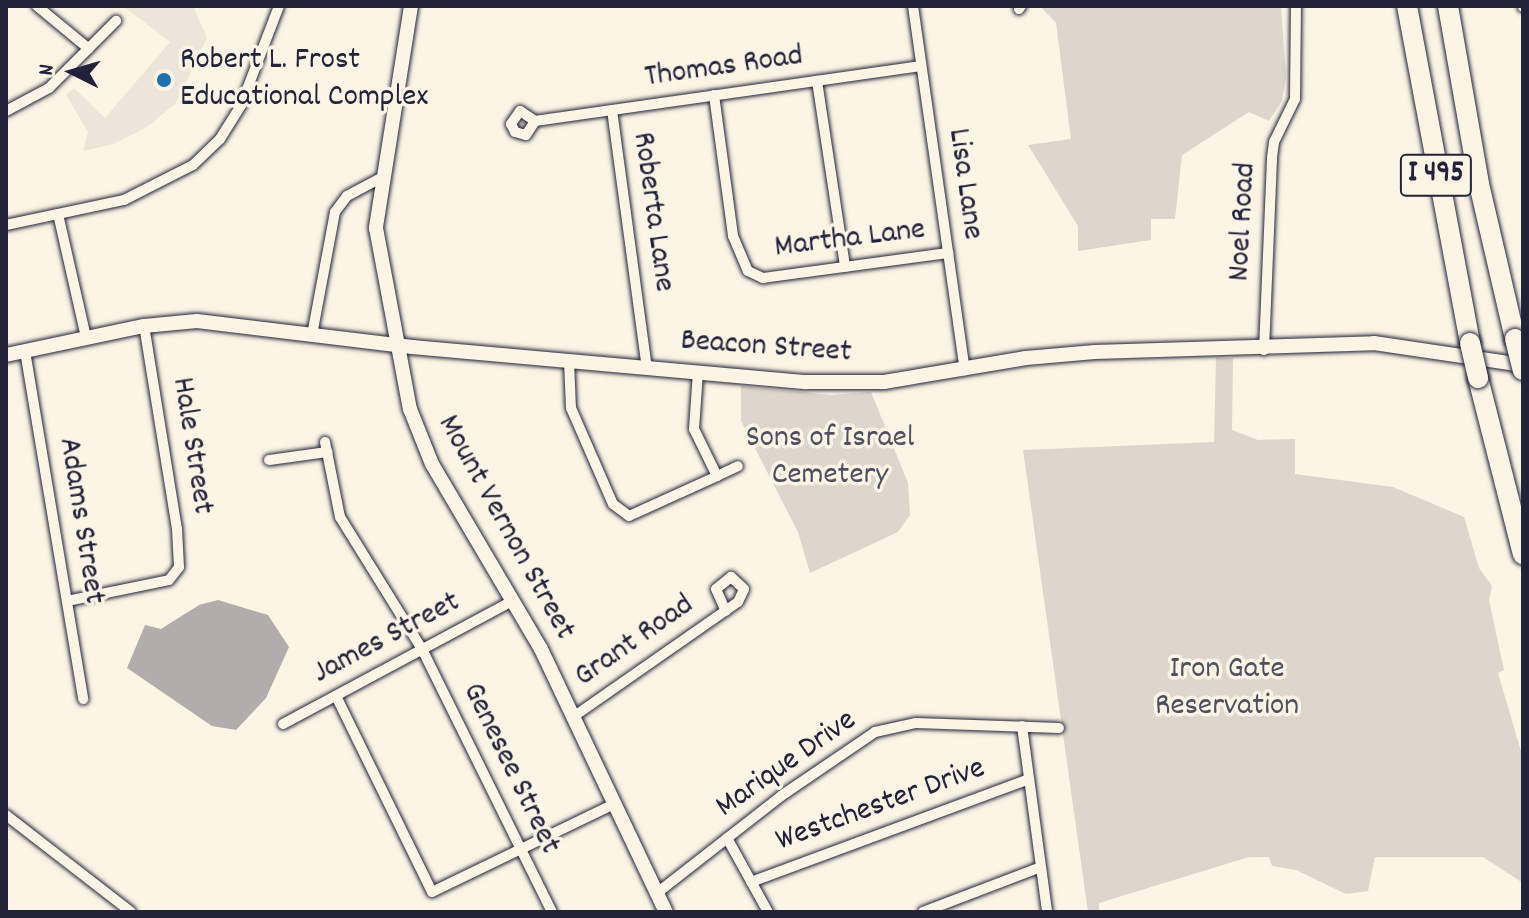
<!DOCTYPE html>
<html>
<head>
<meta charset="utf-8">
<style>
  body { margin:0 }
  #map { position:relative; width:1529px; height:918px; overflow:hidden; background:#fcf5e5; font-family:Dekko,sans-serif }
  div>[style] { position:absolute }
  .built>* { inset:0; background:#ece5d8 }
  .green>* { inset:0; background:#dcd6cc }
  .water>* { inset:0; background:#b2adab }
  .roads { filter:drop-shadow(0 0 2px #22223b) drop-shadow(0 0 2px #22223b) }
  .street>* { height:10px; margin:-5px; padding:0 5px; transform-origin:5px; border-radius:5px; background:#fcf5e5 }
  .secondary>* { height:14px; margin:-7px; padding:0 7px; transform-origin:7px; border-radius:7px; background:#fcf5e5 }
  .highway>* { height:20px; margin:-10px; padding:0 10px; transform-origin:10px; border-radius:10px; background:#fcf5e5 }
  .bridges { filter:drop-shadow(0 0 2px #22223b) drop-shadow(0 0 2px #22223b) }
  .highway-bridge>* { height:20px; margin:-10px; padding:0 10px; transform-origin:10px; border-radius:10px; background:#fcf5e5 }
  .dots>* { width:22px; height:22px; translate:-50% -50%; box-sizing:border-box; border:4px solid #fcf5e5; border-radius:50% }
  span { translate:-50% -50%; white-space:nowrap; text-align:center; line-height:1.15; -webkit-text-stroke:7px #fcf5e5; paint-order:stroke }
  .shield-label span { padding:2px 6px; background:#fcf5e5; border:2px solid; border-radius:6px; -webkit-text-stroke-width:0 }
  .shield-label { font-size:30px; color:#22223b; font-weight:700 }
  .poi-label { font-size:32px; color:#22223b }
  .left { translate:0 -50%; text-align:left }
  .street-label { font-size:32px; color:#22223b }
  .park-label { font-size:32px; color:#504f5f }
  .frame { position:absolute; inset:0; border:8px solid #22223b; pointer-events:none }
  .north { position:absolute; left:32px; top:32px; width:80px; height:80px; -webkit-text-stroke:6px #fcf5e5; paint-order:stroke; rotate:275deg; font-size:22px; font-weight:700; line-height:32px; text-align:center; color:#22223b }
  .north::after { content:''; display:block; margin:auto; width:28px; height:36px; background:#22223b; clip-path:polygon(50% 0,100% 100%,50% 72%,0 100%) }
</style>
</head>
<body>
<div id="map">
  <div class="built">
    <i style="clip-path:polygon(123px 6px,193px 6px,207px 38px,176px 103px,147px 127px,114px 144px,83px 151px,88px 132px,66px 95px,74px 88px,105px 118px,170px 42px)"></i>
  </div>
  <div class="green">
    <i style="clip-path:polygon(1040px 6px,1281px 6px,1286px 76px,1282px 101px,1269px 121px,1249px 112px,1182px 155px,1175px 219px,1151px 219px,1151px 240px,1078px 251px,1078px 226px,1028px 145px,1071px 139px,1056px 23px)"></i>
    <i style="clip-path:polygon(1216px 358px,1233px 358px,1232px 430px,1258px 440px,1295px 439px,1295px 474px,1393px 487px,1464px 517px,1479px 568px,1492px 586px,1489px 600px,1504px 670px,1498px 673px,1523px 758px,1523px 883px,1483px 857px,1375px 857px,1368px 891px,1346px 894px,1296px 870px,1272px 866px,1269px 857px,1249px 857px,1099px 903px,1099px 912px,1088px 912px,1023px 450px,1214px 442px)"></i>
    <i style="clip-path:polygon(741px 386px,830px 395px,871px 392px,908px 483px,910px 515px,898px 532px,810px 573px,798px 532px,741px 421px)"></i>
  </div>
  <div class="water">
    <i style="clip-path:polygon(218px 600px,268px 615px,289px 647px,266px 698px,236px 730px,212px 726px,127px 668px,145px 625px,161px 629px,199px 605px)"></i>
  </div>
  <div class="roads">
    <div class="street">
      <i style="left:37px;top:6px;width:67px;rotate:39.6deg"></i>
      <i style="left:913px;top:6px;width:368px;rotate:81.9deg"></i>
      <i style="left:1523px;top:6px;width:1px;rotate:90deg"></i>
      <i style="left:1019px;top:9px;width:4px;rotate:-56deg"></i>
      <i style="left:817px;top:81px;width:188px;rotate:81.4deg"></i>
      <i style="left:714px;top:95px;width:142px;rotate:82.3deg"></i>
      <i style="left:733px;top:236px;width:38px;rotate:67deg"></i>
      <i style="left:748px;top:271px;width:17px;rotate:25deg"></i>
      <i style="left:763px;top:278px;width:187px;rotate:-7.7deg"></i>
      <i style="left:612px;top:110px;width:260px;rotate:82.3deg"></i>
      <i style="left:6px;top:111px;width:49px;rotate:-28.1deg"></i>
      <i style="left:49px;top:88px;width:95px;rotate:-45deg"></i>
      <i style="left:535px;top:121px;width:18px;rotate:-146deg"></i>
      <i style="left:520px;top:111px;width:16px;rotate:125deg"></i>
      <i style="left:511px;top:124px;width:9px;rotate:63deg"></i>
      <i style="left:515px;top:132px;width:11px;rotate:15deg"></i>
      <i style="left:526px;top:135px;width:17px;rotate:-57deg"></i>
      <i style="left:535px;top:121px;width:390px;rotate:-8.1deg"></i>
      <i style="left:58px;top:214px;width:126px;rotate:77.2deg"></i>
      <i style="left:6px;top:225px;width:121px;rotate:-12deg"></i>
      <i style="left:124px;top:200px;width:77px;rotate:-26.9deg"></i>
      <i style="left:193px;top:165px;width:37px;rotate:-44deg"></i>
      <i style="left:220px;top:139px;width:40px;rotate:-58deg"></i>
      <i style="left:241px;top:105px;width:106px;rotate:-69deg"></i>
      <i style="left:312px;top:335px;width:125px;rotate:-79.4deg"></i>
      <i style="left:335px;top:212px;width:20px;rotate:-53deg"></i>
      <i style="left:347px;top:196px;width:38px;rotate:-28deg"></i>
      <i style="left:1264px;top:350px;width:192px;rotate:-87.6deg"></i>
      <i style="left:1272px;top:158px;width:16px;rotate:-83deg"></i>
      <i style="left:1274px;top:142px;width:48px;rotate:-64deg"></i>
      <i style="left:1295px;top:99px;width:93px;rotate:-89.4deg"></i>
      <i style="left:25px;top:351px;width:353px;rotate:80.5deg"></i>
      <i style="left:569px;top:361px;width:47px;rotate:87.6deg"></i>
      <i style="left:571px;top:408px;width:105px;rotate:66.4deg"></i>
      <i style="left:613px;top:504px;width:20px;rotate:37deg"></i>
      <i style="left:629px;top:516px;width:97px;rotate:-24.4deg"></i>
      <i style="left:717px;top:476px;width:52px;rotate:-116.1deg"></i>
      <i style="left:694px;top:429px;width:57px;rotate:-86deg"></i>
      <i style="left:325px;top:442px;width:76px;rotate:78.7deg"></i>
      <i style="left:340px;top:517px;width:155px;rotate:58.2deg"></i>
      <i style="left:422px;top:649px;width:293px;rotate:63.7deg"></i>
      <i style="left:269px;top:460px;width:59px;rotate:-7.9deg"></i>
      <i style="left:717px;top:476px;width:23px;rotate:-25deg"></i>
      <i style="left:67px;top:601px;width:104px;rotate:-11.6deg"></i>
      <i style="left:169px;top:580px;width:16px;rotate:-52deg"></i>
      <i style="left:179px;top:567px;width:38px;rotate:-93deg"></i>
      <i style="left:177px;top:529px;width:206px;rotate:-99.2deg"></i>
      <i style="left:336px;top:696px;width:218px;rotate:63.9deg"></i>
      <i style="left:432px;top:892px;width:204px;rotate:-25.8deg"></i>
      <i style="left:573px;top:717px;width:201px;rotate:-34.9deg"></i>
      <i style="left:738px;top:602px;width:14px;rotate:-65deg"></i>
      <i style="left:744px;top:589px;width:18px;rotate:-137deg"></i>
      <i style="left:731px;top:577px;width:19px;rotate:141deg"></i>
      <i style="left:716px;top:589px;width:24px;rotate:66deg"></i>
      <i style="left:283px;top:724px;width:262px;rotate:-28.2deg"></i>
      <i style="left:1022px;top:726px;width:188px;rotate:82.3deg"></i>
      <i style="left:6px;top:815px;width:158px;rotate:37.8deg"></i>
      <i style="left:727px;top:838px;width:85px;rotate:61deg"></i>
      <i style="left:751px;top:882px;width:296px;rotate:-20.3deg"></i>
      <i style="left:657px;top:893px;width:157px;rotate:-38deg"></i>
      <i style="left:781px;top:796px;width:114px;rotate:-34.2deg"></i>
      <i style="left:875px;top:732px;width:42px;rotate:-12.4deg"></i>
      <i style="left:916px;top:723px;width:143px;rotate:2deg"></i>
      <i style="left:923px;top:912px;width:126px;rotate:-20.9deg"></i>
    </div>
    <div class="secondary">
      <i style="left:411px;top:6px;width:225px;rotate:99deg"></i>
      <i style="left:376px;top:228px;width:184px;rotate:79.4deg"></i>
      <i style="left:410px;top:409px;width:59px;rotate:68.2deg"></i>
      <i style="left:432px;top:464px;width:215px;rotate:59.5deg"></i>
      <i style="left:541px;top:649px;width:291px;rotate:64.6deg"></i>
      <i style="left:6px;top:355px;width:141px;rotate:-11.9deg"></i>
      <i style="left:144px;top:326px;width:53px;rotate:-5.4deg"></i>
      <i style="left:197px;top:321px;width:217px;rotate:6.9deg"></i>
      <i style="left:412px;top:347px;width:396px;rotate:5.1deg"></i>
      <i style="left:806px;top:382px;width:78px"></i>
      <i style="left:884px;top:382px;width:144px;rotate:-9.6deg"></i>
      <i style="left:1026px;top:358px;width:69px;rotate:-5deg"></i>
      <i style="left:1095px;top:352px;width:279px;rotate:-1.8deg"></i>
      <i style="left:1374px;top:343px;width:151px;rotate:8.4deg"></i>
    </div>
    <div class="highway">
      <i style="left:1407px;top:6px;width:343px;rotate:79.4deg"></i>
      <i style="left:1448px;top:6px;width:181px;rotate:80.1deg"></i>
      <i style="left:1479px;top:184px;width:159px;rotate:76.9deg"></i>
      <i style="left:1478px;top:378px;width:182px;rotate:75.7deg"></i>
    </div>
  </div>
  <div class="bridges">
    <div class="highway-bridge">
      <i style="left:1515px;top:339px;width:32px;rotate:76deg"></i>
      <i style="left:1470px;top:343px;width:36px;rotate:77deg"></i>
    </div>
  </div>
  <div class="dots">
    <i style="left:164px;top:80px;background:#1f6fb2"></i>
  </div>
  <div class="shield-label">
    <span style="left:1436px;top:175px">I 495</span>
  </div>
  <div class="poi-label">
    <span class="left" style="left:180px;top:80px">Robert L. Frost<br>Educational Complex</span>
  </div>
  <div class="street-label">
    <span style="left:724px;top:68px;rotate:-8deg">Thomas Road</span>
    <span style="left:964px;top:184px;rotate:82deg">Lisa Lane</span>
    <span style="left:652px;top:212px;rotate:82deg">Roberta Lane</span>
    <span style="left:1244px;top:222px;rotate:-87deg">Noel Road</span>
    <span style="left:850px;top:240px;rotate:-7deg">Martha Lane</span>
    <span style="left:766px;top:348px;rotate:4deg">Beacon Street</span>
    <span style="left:191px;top:446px;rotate:81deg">Hale Street</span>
    <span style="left:80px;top:521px;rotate:81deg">Adams Street</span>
    <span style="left:505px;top:528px;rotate:61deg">Mount Vernon Street</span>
    <span style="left:387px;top:639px;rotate:-28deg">James Street</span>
    <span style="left:635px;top:642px;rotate:-35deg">Grant Road</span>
    <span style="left:787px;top:765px;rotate:-35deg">Marique Drive</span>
    <span style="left:510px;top:769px;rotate:64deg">Genesee Street</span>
    <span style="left:881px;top:806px;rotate:-20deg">Westchester Drive</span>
  </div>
  <div class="park-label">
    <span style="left:830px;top:458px">Sons of Israel<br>Cemetery</span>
    <span style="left:1227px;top:689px">Iron Gate<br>Reservation</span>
  </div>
  <div class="frame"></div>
  <div class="north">N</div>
</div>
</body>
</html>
